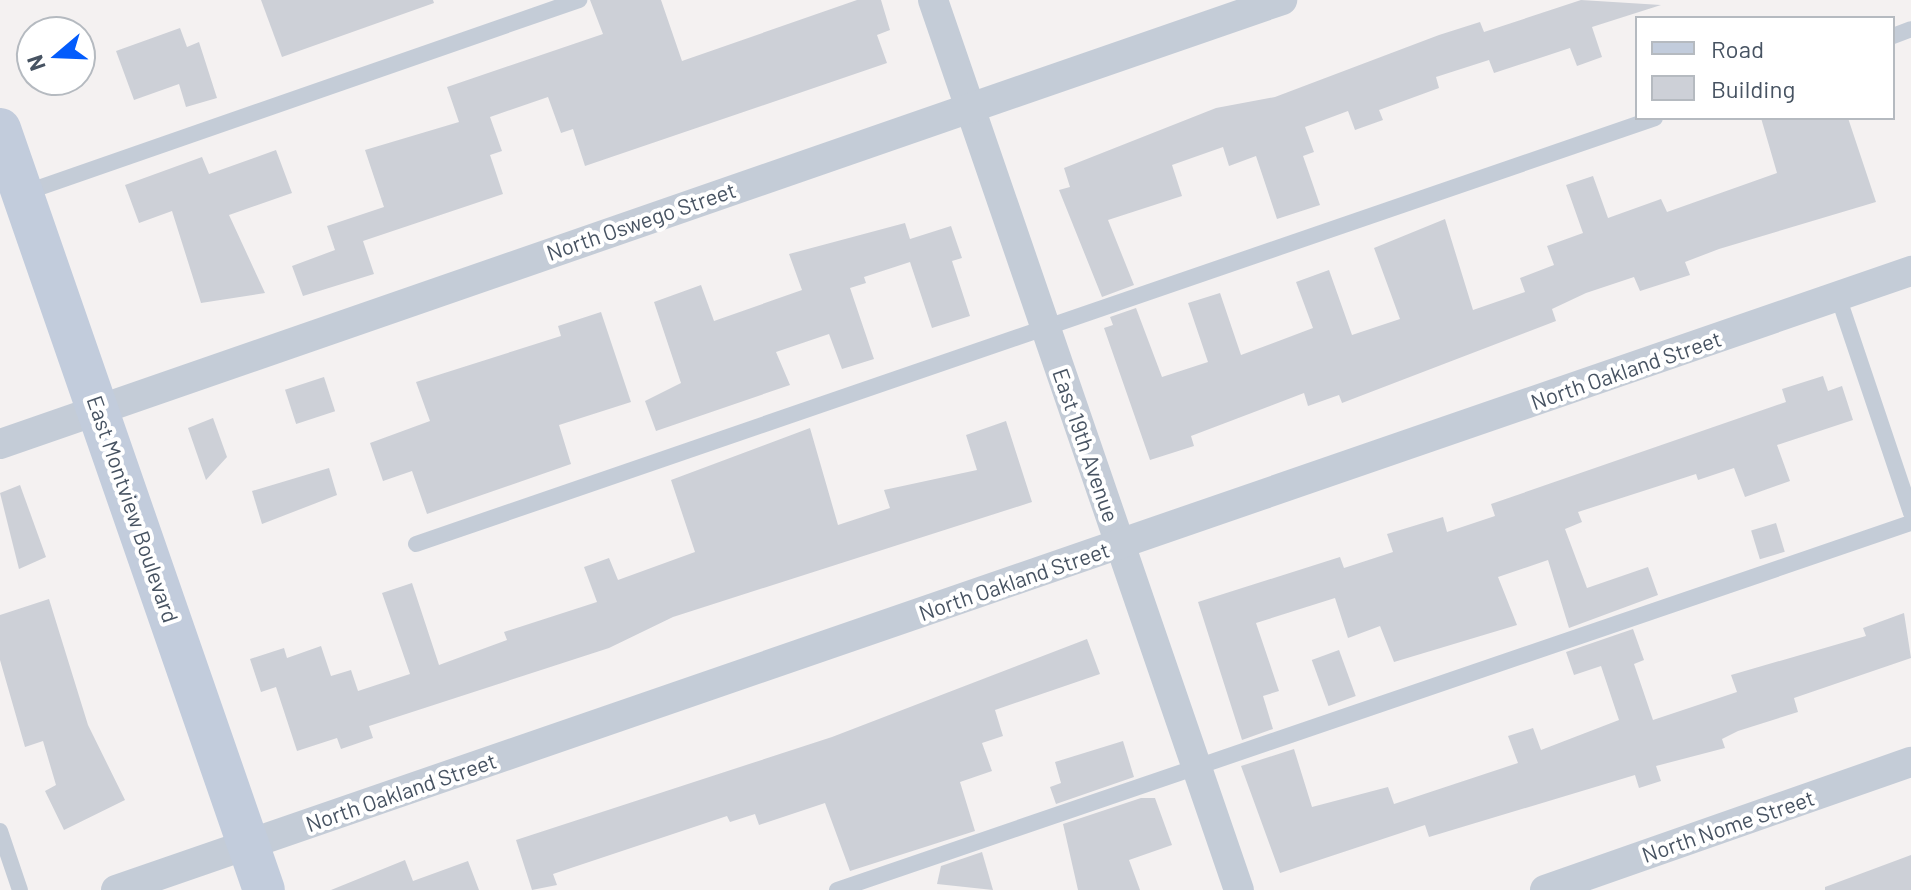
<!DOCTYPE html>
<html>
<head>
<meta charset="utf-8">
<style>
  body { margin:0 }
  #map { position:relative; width:1911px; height:890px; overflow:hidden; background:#f4f1f1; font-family:Barlow,sans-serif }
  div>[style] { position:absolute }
  .building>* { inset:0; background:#cdd0d7; transform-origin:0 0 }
  .service>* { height:16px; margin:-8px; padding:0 8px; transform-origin:8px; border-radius:8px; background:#c4ccd7 }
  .minor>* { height:30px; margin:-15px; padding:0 15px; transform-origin:15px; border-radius:15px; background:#c4ccd7 }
  .secondary>* { height:42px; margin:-21px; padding:0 21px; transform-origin:21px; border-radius:21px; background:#c2ccdc }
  span { translate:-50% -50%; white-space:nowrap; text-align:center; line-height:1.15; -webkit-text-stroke:8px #fff; paint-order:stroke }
  .street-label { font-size:22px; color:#475362 }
  .legend { position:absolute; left:1635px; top:16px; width:260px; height:104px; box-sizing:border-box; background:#fff; border:2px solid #b5bac0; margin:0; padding:10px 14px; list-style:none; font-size:24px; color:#475362 }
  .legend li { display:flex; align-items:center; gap:16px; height:40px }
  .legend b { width:40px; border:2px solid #b5bac0 }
  .north { position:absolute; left:16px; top:16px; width:80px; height:80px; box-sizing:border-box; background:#fff; border:2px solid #b5bac0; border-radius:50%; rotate:251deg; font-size:22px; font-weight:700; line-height:32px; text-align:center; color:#475362 }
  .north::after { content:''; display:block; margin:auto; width:28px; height:36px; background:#035cfc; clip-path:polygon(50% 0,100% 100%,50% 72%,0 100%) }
</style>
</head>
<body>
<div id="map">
  <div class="building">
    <i style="clip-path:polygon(261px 0,433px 0,434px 3px,282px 57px)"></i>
    <i style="clip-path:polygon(590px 0,661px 0,682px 61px,857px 0,881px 0,890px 30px,877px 35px,887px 63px,585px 166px,573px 129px,561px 133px,548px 97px,490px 117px,502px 151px,490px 155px,503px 194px,363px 241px,374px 274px,303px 296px,292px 266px,335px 250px,327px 226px,384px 207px,365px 150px,459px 122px,447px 87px,603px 34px)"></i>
    <i style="clip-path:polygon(1581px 0,1661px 5px,1592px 27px,1602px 57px,1577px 66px,1570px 48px,1494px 73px,1489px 60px,1436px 77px,1439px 88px,1379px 110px,1383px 120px,1355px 130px,1348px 111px,1305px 127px,1314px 152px,1303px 156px,1320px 205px,1277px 219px,1256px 156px,1229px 166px,1223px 147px,1172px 165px,1182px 196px,1108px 220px,1134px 285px,1102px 297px,1059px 190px,1070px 187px,1064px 168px,1216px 108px,1275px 97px,1439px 35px,1480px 22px,1484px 32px)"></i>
    <i style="clip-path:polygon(180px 28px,187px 47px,199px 42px,217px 98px,186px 107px,179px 84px,134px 100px,116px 51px)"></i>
    <i style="clip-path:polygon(1761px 118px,1848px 118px,1876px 202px,1719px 249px,1685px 262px,1690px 275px,1640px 291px,1634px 277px,1586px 293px,1552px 309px,1556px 321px,1342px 403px,1339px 395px,1308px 406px,1304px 393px,1191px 436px,1194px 446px,1150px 460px,1104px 328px,1113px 325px,1110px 317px,1136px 308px,1162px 377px,1208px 362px,1188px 303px,1220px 293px,1241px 355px,1313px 328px,1296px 282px,1329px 270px,1352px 335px,1400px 319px,1374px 248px,1445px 219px,1473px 310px,1525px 292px,1520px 278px,1554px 265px,1547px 246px,1583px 233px,1566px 185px,1593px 176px,1608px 218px,1661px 199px,1667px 212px,1777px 173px)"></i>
    <i style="clip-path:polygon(276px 150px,292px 193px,229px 215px,265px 293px,201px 303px,172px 211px,139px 223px,125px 185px,202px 157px,209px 174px)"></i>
    <i style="clip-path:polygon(905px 223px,910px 239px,951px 226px,962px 258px,952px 261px,970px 316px,932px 328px,910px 262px,864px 277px,866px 283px,850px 288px,874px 359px,842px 369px,829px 334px,776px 352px,790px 385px,656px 431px,645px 401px,681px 383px,654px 302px,701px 285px,714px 321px,802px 290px,789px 254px)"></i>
    <i style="clip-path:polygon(601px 312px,631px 402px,559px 425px,571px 464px,427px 514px,412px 471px,383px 481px,370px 443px,430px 421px,416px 382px,561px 336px,558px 326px)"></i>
    <i style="clip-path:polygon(1823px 376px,1828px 391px,1842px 386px,1853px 420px,1777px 445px,1790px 481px,1745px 497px,1734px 468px,1698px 480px,1696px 474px,1578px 512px,1582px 522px,1565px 529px,1587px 588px,1648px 567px,1658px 595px,1569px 628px,1548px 560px,1498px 577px,1517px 625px,1394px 662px,1380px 626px,1348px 638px,1335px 598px,1256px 623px,1279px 691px,1263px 696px,1273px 729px,1242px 740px,1198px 602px,1340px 557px,1344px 568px,1393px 552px,1387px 534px,1443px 517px,1447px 532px,1495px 516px,1491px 504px,1786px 402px,1782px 389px)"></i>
    <i style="left:324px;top:377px;width:36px;height:41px;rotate:72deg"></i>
    <i style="clip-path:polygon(213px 418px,227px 457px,206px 480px,188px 428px)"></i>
    <i style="clip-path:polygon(1006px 421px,1032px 502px,673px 617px,609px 648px,369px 726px,373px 738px,341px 749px,337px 738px,297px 751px,276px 687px,261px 692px,250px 659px,284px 648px,287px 658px,321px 646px,331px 676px,351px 670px,358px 691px,410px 674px,382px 593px,412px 583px,439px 665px,507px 640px,504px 632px,597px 602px,584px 567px,609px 558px,618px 580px,695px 552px,671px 480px,810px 428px,838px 525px,890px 508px,884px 490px,977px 470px,966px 435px)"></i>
    <i style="clip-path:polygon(329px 468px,337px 495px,262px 524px,252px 491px)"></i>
    <i style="clip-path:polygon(20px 485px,46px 557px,19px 569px,0 493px)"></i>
    <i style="left:1776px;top:523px;width:30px;height:26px;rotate:73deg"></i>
    <i style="clip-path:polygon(49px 599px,88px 725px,125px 800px,64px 830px,45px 791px,56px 785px,43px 741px,25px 747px,0 660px,0 615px)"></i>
    <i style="clip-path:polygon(1904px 613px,1911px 658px,1794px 698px,1798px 712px,1738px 731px,1722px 739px,1725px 748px,1656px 766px,1661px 781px,1639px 788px,1635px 775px,1429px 837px,1425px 825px,1280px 873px,1241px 766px,1294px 749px,1312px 807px,1388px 787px,1394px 804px,1518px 763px,1508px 736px,1533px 728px,1541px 750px,1619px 720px,1601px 666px,1574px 675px,1566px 652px,1633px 629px,1644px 660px,1634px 664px,1653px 720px,1737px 692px,1731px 675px,1866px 636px,1863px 628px)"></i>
    <i style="clip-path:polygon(1087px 639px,1100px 674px,995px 710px,1003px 736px,982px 743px,992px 771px,960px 782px,975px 831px,850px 871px,825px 803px,759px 825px,755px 814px,730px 822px,727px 816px,553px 874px,557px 885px,532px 890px,516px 840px,832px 737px)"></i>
    <i style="left:1339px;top:650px;width:49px;height:29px;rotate:70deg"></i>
    <i style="clip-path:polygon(1123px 741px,1134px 777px,1056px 804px,1050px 787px,1061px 783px,1055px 762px)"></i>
    <i style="clip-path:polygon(1141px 798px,1155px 798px,1172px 845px,1129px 860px,1140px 890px,1078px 890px,1063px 824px)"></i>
    <i style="clip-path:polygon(982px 852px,993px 890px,937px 884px,941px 866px)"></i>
    <i style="clip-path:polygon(1911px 855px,1911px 890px,1825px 890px,1825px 887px)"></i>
    <i style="clip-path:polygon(405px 860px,413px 881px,468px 861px,479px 890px,331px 890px)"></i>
  </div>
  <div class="service">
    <i style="left:1893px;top:36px;width:19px;rotate:-21deg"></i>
    <i style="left:24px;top:193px;width:588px;rotate:-19.18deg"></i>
    <i style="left:1838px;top:296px;width:229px;rotate:71.4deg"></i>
    <i style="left:416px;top:544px;width:1310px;rotate:-18.97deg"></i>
    <i style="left:0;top:831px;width:62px;rotate:71.3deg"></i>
    <i style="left:837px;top:890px;width:1135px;rotate:-18.87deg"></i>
  </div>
  <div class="minor">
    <i style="left:933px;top:0;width:941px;rotate:71.03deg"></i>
    <i style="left:0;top:444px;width:1357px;rotate:-19.1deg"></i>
    <i style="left:116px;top:890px;width:1899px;rotate:-19.03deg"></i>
    <i style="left:1545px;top:890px;width:388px;rotate:-19.3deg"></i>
  </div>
  <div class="secondary">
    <i style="left:0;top:129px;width:805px;rotate:70.87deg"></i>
  </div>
  <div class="street-label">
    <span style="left:641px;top:221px;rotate:-19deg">North Oswego Street</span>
    <span style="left:1626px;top:370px;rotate:-19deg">North Oakland Street</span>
    <span style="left:1086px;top:445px;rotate:71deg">East 19th Avenue</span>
    <span style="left:133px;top:509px;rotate:71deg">East Montview Boulevard</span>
    <span style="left:1014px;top:581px;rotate:-19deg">North Oakland Street</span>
    <span style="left:401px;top:792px;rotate:-19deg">North Oakland Street</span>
    <span style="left:1728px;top:826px;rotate:-19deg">North Nome Street</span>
  </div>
  <ul class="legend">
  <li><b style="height:10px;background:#c2ccdc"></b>Road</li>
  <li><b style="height:22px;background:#cdd0d7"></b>Building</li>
  </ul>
  <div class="north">N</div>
</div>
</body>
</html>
